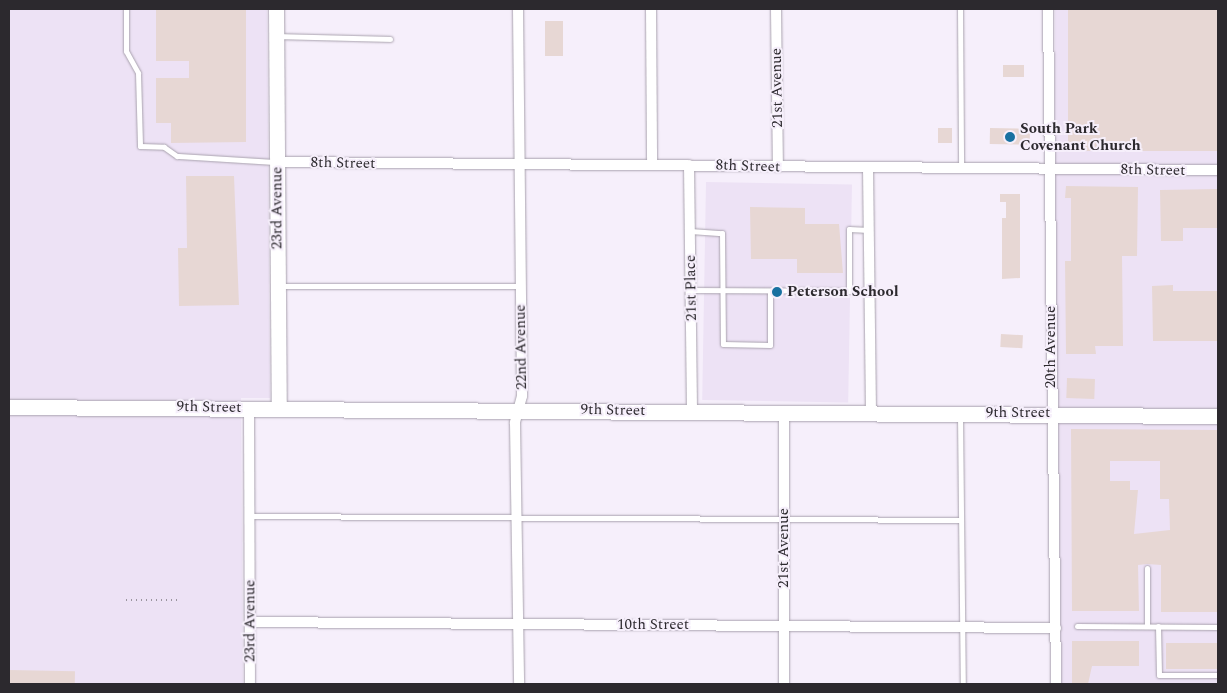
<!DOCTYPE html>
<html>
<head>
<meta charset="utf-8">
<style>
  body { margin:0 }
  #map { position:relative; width:1227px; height:693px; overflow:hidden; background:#f6effb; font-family:Spectral,serif }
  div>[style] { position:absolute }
  .built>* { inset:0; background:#ede2f5; transform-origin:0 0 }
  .building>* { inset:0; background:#e7d7d4; transform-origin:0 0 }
  .path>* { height:2px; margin-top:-1px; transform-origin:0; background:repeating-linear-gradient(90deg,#9a959e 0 1px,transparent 0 5px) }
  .roads { filter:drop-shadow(0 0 1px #a9a2ae) drop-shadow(0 0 1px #a9a2ae) }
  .lane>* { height:5px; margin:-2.5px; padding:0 2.5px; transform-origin:2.5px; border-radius:2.5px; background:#fff }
  .street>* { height:10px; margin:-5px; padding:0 5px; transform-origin:5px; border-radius:5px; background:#fff }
  .secondary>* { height:15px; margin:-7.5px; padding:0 7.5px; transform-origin:7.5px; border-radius:7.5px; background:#fff }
  .dots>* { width:14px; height:14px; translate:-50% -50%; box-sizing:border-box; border:2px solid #f6effb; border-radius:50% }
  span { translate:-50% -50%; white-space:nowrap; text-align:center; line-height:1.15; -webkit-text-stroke:4px #f6effb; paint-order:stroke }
  .street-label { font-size:15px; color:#2c292e }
  .poi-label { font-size:15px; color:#2c292e; font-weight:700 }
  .left { translate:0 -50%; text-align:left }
  .frame { position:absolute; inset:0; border:10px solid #2c292e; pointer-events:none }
</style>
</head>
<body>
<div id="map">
  <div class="built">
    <i style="clip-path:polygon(9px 9px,267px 9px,270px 398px,241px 398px,243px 684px,9px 684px)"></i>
    <i style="left:1055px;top:9px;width:163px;height:675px"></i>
    <i style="left:706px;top:182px;width:146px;height:218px;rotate:1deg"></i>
  </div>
  <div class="building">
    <i style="clip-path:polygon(156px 9px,246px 9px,246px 142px,171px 143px,171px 123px,156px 123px,156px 78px,189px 78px,189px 61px,156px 61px)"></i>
    <i style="left:1068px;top:9px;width:150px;height:142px"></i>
    <i style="left:545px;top:21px;width:18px;height:35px"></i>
    <i style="left:1003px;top:65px;width:21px;height:12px"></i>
    <i style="left:938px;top:128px;width:14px;height:15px"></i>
    <i style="left:990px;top:128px;width:40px;height:16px;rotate:1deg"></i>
    <i style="clip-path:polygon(186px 176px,234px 176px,239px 305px,179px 306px,178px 248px,187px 248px)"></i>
    <i style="clip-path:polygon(1066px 186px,1138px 187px,1137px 256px,1122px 256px,1123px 346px,1095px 346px,1096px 354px,1066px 354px,1065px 261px,1071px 261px,1071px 198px,1065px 198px)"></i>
    <i style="clip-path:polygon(1218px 189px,1218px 228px,1183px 228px,1183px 241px,1161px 241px,1160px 190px)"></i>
    <i style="clip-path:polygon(1000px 194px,1020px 194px,1020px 278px,1002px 279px,1002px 218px,1006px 218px,1006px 202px,1000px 202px)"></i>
    <i style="clip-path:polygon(750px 207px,805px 208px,805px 224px,839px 224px,843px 273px,797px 273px,797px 259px,751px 259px)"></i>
    <i style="clip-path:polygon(1173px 285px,1173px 291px,1218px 291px,1218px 341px,1153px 341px,1152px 286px)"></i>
    <i style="left:1001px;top:334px;width:22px;height:13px;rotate:3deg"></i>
    <i style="left:1067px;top:378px;width:28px;height:20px;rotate:2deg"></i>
    <i style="clip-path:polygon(evenodd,1071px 429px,1218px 430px,1218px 612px,1161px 612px,1161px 565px,1147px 564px,1138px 565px,1139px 611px,1072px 611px,1071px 429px,1110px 461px,1160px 461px,1160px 499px,1169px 499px,1170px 530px,1134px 534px,1138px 490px,1130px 490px,1130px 481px,1110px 481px,1110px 461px)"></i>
    <i style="clip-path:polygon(1072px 641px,1139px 641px,1139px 666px,1092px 666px,1088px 684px,1072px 684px)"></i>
    <i style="left:1166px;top:643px;width:52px;height:26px"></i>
    <i style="left:9px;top:670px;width:66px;height:14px;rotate:1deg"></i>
  </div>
  <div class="path">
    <i style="left:126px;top:600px;width:55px"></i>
  </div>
  <div class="roads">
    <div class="lane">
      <i style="left:126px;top:9px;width:42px;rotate:90deg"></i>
      <i style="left:126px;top:51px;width:25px;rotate:61deg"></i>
      <i style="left:138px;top:73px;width:73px;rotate:88.4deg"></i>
      <i style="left:140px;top:146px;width:24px;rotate:2deg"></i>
      <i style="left:164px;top:147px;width:16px;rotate:35deg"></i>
      <i style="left:177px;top:156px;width:99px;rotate:3.5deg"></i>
      <i style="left:960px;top:9px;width:159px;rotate:89.6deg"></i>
      <i style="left:277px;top:36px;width:113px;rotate:1.5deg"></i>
      <i style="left:690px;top:231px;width:32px;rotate:4deg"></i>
      <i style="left:722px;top:233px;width:111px;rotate:89.5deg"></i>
      <i style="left:723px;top:344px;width:47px;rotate:1.2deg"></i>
      <i style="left:770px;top:345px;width:54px;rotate:-90deg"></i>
      <i style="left:280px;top:286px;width:240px"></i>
      <i style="left:691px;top:290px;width:178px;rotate:0.3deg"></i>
      <i style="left:849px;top:291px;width:62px;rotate:-90deg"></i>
      <i style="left:849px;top:229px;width:20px;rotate:3deg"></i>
      <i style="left:960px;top:415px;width:269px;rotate:89.4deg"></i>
      <i style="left:250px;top:516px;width:711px;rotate:0.32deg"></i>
      <i style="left:1147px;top:568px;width:58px;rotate:90deg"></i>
      <i style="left:1077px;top:626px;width:141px;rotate:0.4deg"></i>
      <i style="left:1158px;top:626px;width:49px;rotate:88.8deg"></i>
      <i style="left:1159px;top:675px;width:59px"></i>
    </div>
    <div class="street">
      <i style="left:518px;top:9px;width:387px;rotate:89.4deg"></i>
      <i style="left:522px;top:396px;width:28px;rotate:105deg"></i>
      <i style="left:515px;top:423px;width:261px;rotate:89.1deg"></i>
      <i style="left:651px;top:9px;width:156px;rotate:89.6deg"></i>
      <i style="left:776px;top:9px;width:158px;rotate:89.3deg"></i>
      <i style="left:1048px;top:9px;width:675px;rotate:89.32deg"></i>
      <i style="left:277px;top:162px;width:941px;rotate:0.49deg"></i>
      <i style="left:689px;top:165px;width:246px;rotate:89.3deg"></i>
      <i style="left:868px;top:167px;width:245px;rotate:89.3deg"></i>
      <i style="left:249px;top:408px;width:276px;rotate:89.8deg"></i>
      <i style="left:784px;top:412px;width:272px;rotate:90deg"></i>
      <i style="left:250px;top:622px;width:806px;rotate:0.43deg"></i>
    </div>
    <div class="secondary">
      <i style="left:276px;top:9px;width:398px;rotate:89.6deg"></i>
      <i style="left:9px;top:407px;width:1209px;rotate:0.43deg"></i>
    </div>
  </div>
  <div class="dots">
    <i style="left:1010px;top:137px;background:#1871a0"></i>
    <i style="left:777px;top:292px;background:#1871a0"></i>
  </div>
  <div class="street-label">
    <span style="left:777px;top:88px;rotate:-91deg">21st Avenue</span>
    <span style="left:343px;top:163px;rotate:1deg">8th Street</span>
    <span style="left:748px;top:166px;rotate:2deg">8th Street</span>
    <span style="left:1153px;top:170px;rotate:1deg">8th Street</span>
    <span style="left:277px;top:208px;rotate:-90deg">23rd Avenue</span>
    <span style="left:691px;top:288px;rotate:-91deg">21st Place</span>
    <span style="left:521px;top:347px;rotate:-91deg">22nd Avenue</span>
    <span style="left:1051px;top:347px;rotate:-90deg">20th Avenue</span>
    <span style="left:209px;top:407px;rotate:1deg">9th Street</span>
    <span style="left:613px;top:410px;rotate:1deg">9th Street</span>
    <span style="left:1018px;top:413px">9th Street</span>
    <span style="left:784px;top:548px;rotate:-90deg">21st Avenue</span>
    <span style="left:250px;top:621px;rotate:-90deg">23rd Avenue</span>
    <span style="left:653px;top:625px">10th Street</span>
  </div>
  <div class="poi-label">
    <span class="left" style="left:1020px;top:137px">South Park<br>Covenant Church</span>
    <span class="left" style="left:787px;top:292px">Peterson School</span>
  </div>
  <div class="frame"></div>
</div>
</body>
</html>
